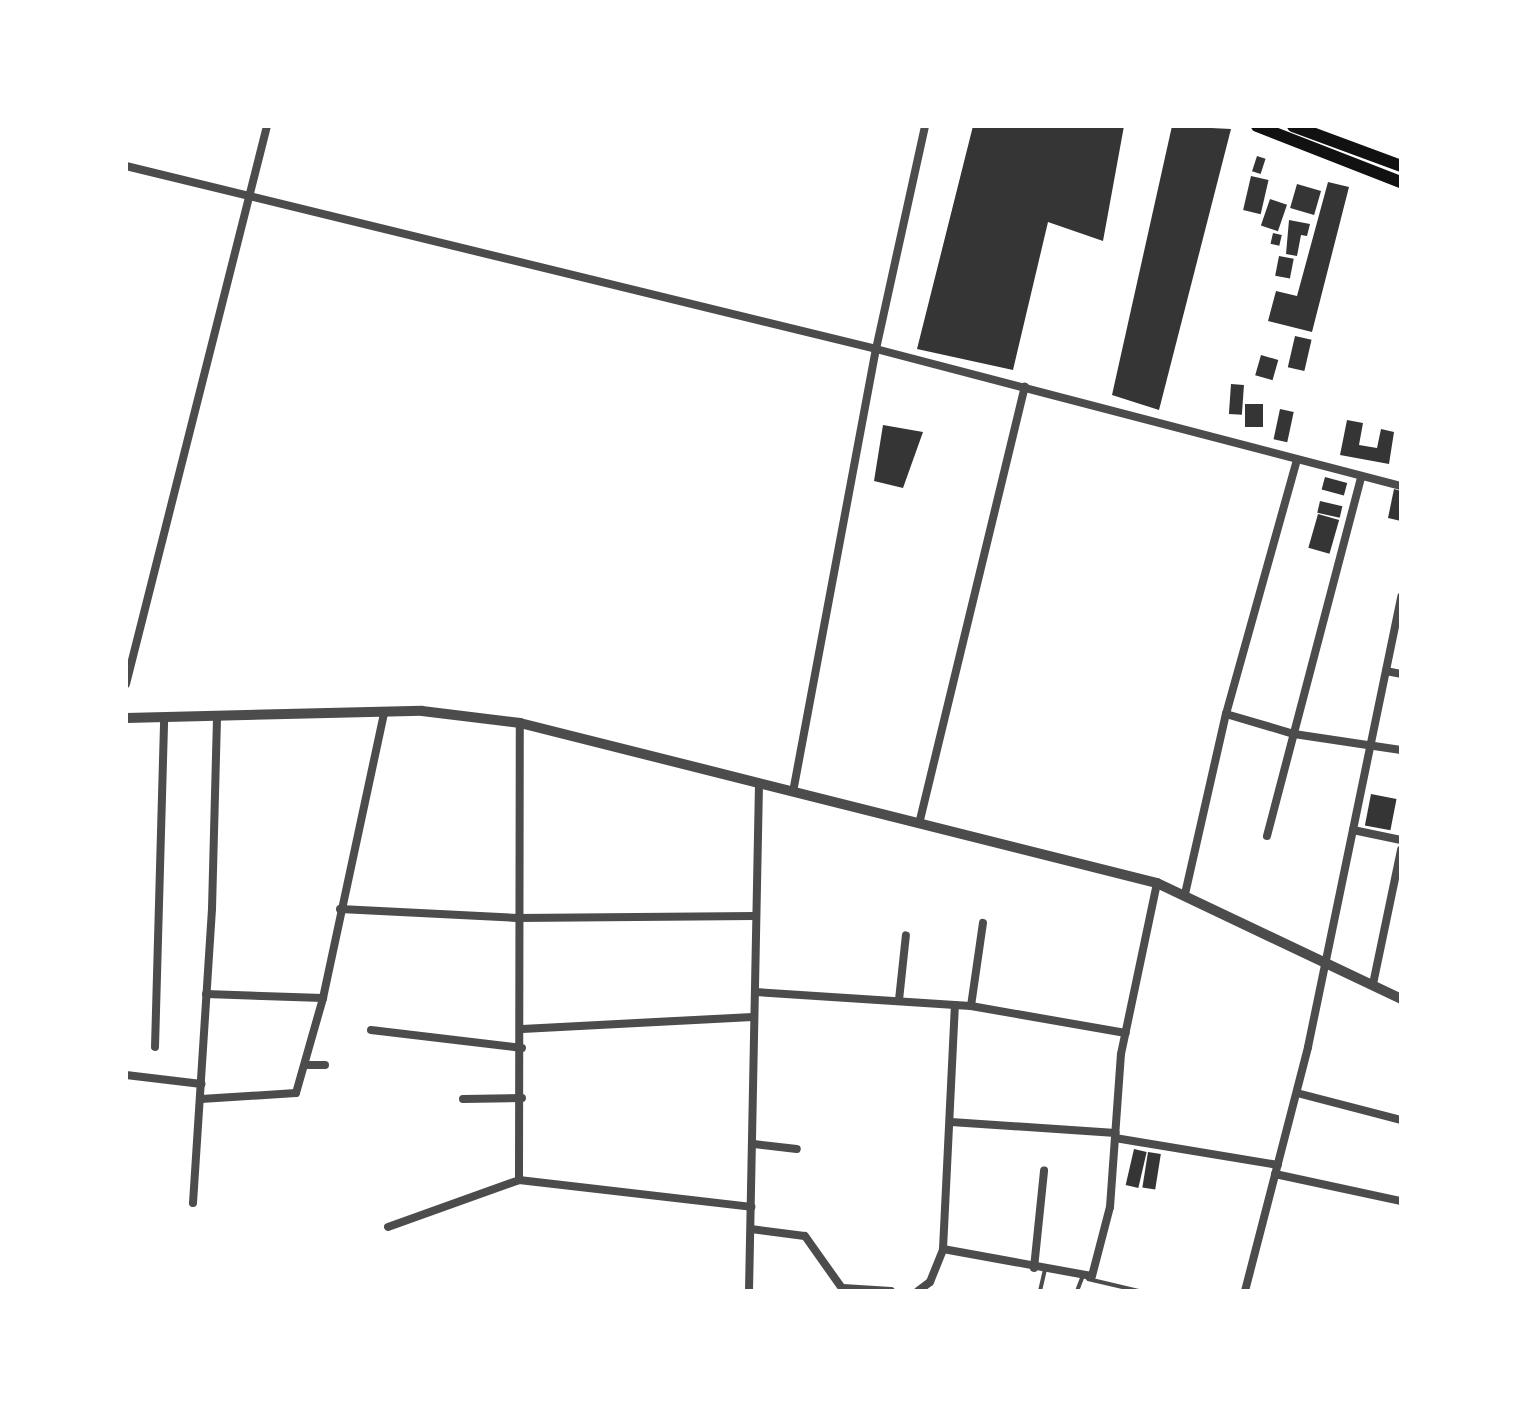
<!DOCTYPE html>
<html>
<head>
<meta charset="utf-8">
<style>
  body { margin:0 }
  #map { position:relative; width:1527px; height:1417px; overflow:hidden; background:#fff; font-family:Jost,sans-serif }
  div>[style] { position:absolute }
  .building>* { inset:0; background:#353535; transform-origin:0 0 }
  .service>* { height:4px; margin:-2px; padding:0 2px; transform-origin:2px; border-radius:2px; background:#4c4c4c }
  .minor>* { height:8px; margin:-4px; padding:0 4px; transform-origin:4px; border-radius:4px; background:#4c4c4c }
  .tertiary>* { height:10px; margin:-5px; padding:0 5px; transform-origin:5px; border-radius:5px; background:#4c4c4c }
  .primary>* { height:12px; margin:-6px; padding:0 6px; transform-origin:6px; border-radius:6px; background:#111 }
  span { translate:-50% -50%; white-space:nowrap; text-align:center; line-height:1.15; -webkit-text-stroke:8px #fff; paint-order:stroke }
  .frame { position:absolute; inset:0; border:128px solid #fff; pointer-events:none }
</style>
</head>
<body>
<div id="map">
  <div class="building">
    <i style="clip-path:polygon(973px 126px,1124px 126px,1103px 241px,1048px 222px,1013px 370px,917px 349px)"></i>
    <i style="clip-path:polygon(1172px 126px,1231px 129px,1159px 410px,1112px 395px)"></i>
    <i style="left:1257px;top:156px;width:9px;height:16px;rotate:18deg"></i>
    <i style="left:1251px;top:176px;width:18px;height:35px;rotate:13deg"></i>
    <i style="clip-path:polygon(1328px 182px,1349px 187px,1312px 332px,1268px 321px,1276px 291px,1297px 296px)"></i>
    <i style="left:1297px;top:184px;width:25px;height:25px;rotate:16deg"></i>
    <i style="left:1270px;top:199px;width:18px;height:28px;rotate:19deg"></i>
    <i style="clip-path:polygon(1289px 220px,1310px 224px,1307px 236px,1301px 235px,1297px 256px,1286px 254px)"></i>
    <i style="left:1273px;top:233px;width:9px;height:11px;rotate:13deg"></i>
    <i style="left:1279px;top:256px;width:15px;height:20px;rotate:11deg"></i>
    <i style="left:1295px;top:336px;width:17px;height:32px;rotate:13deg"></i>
    <i style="left:1261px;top:355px;width:18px;height:21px;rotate:16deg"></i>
    <i style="left:1231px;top:384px;width:13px;height:30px;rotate:4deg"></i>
    <i style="left:1245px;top:404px;width:18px;height:23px"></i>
    <i style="left:1280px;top:409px;width:14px;height:31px;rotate:12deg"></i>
    <i style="clip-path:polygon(1347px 420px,1363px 423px,1359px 445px,1377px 448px,1381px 429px,1394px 432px,1389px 464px,1340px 455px)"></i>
    <i style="clip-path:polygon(883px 425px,923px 432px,903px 488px,874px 481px)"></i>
    <i style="left:1325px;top:477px;width:23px;height:13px;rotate:15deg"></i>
    <i style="clip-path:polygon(1394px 489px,1401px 491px,1401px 521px,1388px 518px)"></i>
    <i style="left:1320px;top:501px;width:23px;height:12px;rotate:13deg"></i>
    <i style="left:1318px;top:514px;width:22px;height:35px;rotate:16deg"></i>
    <i style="left:1371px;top:794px;width:26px;height:32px;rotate:11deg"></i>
    <i style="left:1134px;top:1149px;width:13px;height:37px;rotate:13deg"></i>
    <i style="left:1148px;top:1152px;width:13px;height:36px;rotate:9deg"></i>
  </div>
  <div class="service">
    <i style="left:1088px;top:1279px;width:52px;rotate:13.2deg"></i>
    <i style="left:1040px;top:1291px;width:22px;rotate:-77deg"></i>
    <i style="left:1065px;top:1291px;width:11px"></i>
    <i style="left:1077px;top:1291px;width:14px;rotate:-69deg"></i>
  </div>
  <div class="minor">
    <i style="left:126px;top:166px;width:772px;rotate:13.71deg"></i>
    <i style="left:876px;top:349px;width:543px;rotate:14.63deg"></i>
    <i style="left:1386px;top:671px;width:15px;rotate:11deg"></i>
    <i style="left:126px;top:684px;width:576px;rotate:-75.82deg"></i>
    <i style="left:1226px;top:714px;width:71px;rotate:16.4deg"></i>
    <i style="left:1294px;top:734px;width:108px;rotate:8.5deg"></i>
    <i style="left:793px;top:792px;width:451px;rotate:-79.4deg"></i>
    <i style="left:876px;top:349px;width:228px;rotate:-77.6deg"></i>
    <i style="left:919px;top:824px;width:450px;rotate:-76.4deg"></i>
    <i style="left:1353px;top:830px;width:49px;rotate:11.8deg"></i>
    <i style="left:1267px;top:836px;width:371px;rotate:-75.3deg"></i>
    <i style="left:1185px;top:894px;width:185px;rotate:-77.2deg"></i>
    <i style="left:1226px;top:714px;width:264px;rotate:-74.4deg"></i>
    <i style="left:340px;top:909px;width:177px;rotate:2.9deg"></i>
    <i style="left:517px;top:918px;width:238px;rotate:-0.5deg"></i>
    <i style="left:1373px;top:984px;width:137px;rotate:-78.2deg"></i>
    <i style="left:755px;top:992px;width:216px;rotate:3.7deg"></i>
    <i style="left:971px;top:1006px;width:157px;rotate:9.9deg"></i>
    <i style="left:206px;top:994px;width:117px;rotate:2deg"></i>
    <i style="left:899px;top:1000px;width:65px;rotate:-83.9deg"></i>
    <i style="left:971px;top:1006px;width:84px;rotate:-81.8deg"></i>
    <i style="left:522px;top:1029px;width:231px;rotate:-3deg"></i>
    <i style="left:371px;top:1030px;width:152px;rotate:6.8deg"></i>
    <i style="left:155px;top:1047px;width:329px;rotate:-88.4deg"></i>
    <i style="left:306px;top:1065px;width:19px"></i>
    <i style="left:126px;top:1075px;width:76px;rotate:6.8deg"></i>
    <i style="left:1297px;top:1093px;width:107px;rotate:14.6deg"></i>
    <i style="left:201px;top:1099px;width:95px;rotate:-3.6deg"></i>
    <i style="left:296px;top:1093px;width:99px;rotate:-74.1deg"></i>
    <i style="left:323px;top:998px;width:291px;rotate:-77.9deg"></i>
    <i style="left:463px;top:1099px;width:59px;rotate:-1deg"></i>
    <i style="left:951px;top:1122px;width:165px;rotate:3.8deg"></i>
    <i style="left:1115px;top:1138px;width:165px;rotate:9.4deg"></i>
    <i style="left:754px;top:1144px;width:43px;rotate:6.6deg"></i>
    <i style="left:1275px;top:1174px;width:129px;rotate:12.1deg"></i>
    <i style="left:519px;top:1180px;width:457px;rotate:-89.9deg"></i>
    <i style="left:193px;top:1203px;width:295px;rotate:-86.3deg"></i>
    <i style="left:212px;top:909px;width:191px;rotate:-88.5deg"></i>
    <i style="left:388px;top:1227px;width:139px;rotate:-19.7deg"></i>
    <i style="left:519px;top:1180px;width:234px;rotate:6.6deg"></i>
    <i style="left:751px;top:1229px;width:54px;rotate:7.4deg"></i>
    <i style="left:805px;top:1236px;width:67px;rotate:54.7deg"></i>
    <i style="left:943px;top:1249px;width:151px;rotate:10.3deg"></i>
    <i style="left:1092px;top:1276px;width:71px;rotate:-75.4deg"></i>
    <i style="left:1110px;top:1207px;width:153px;rotate:-85.9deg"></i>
    <i style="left:1121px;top:1054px;width:175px;rotate:-78.1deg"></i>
    <i style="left:1034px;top:1268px;width:98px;rotate:-84.1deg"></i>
    <i style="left:843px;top:1288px;width:48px;rotate:3.6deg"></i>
    <i style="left:749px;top:1291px;width:506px;rotate:-88.87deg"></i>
    <i style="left:918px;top:1291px;width:15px;rotate:-37deg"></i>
    <i style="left:930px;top:1282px;width:35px;rotate:-68deg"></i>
    <i style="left:943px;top:1249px;width:244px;rotate:-87.2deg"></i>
    <i style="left:1245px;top:1291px;width:252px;rotate:-75.5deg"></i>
    <i style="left:1308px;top:1047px;width:460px;rotate:-78.3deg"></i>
  </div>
  <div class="tertiary">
    <i style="left:126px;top:718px;width:296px;rotate:-1.4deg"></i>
    <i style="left:422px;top:711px;width:99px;rotate:7deg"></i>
    <i style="left:520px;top:723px;width:657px;rotate:14.1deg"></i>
    <i style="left:1157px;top:883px;width:270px;rotate:25.4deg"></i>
  </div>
  <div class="primary">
    <i style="left:1257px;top:126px;width:155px;rotate:21.3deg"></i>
    <i style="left:1293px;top:126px;width:115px;rotate:20.3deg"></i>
  </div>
  <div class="frame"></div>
</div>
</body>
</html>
